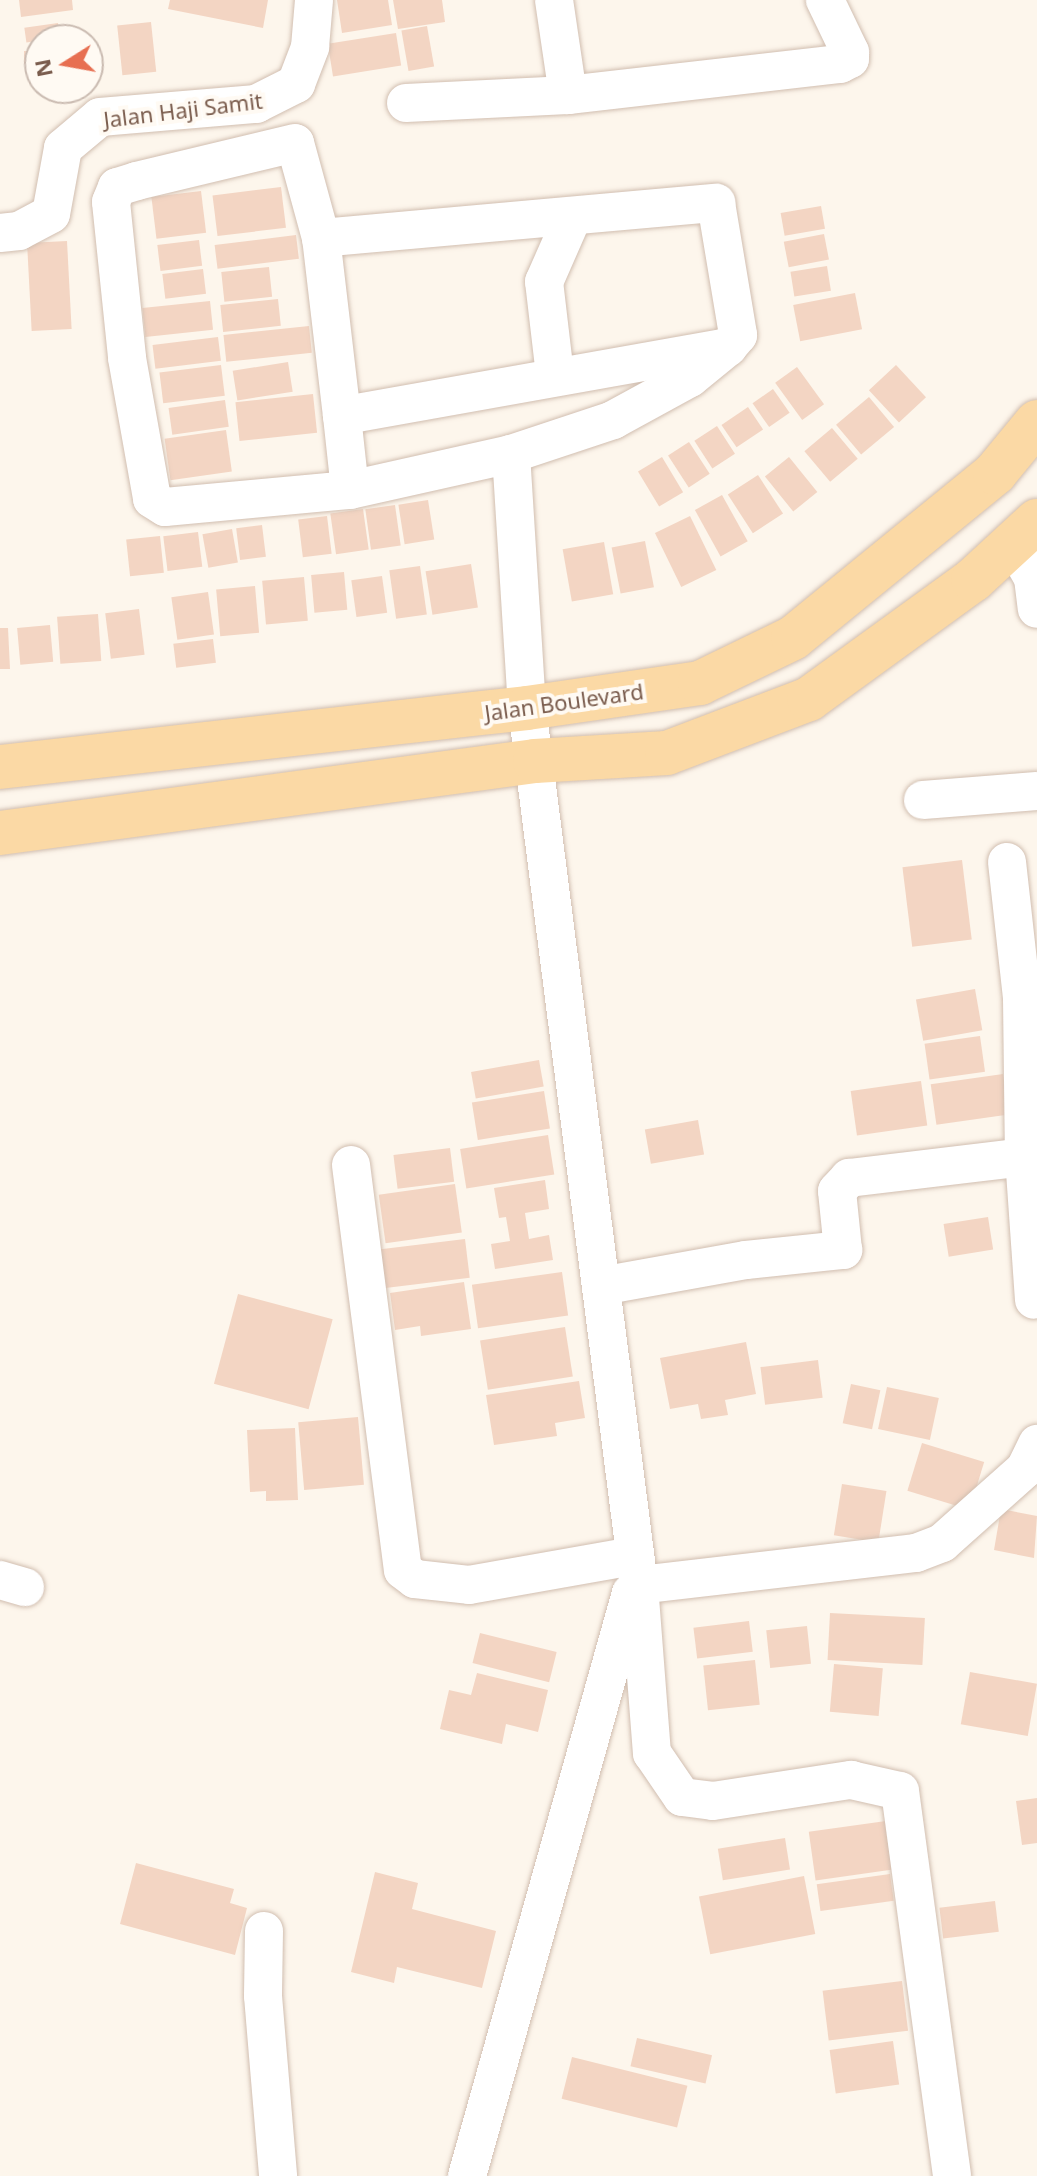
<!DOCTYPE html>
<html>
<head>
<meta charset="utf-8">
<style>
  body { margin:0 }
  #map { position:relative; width:1037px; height:2176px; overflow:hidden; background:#fdf6ec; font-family:"Noto Sans",sans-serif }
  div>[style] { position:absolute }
  .building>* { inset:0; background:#f3d5c3; transform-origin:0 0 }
  .roads { filter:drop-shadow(0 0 2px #d1beb0) drop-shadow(0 0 2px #d1beb0) }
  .minor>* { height:38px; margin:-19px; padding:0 19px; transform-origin:19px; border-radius:19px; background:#fff }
  .major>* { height:44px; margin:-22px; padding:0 22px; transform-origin:22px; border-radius:22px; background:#fbd9a5 }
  span { translate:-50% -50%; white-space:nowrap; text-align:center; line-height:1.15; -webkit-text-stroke:8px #fffaf3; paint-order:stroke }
  .street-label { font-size:22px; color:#7a5c4d }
  .north { position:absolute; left:24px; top:24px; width:80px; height:80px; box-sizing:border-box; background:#fffaf3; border:2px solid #cabbb1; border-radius:50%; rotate:259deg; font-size:22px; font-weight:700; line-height:32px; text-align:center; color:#7a5c4d }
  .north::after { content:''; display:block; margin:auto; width:28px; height:36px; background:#e76f51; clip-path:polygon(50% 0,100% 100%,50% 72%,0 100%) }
</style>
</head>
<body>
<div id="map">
  <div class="building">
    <i style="clip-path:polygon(19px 0,72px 0,73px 10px,21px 17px)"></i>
    <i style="clip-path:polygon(170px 0,268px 0,263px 28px,168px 9px)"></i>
    <i style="clip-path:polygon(337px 0,388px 0,392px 25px,342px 33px)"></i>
    <i style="clip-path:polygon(393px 0,442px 0,445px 22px,398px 29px)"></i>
    <i style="left:151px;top:22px;width:50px;height:34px;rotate:84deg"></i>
    <i style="left:58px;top:23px;width:15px;height:34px;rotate:82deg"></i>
    <i style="left:427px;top:26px;width:41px;height:26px;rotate:80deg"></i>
    <i style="left:396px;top:33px;width:33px;height:69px;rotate:81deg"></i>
    <i style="left:40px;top:51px;width:13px;height:16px;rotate:90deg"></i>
    <i style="left:281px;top:187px;width:41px;height:69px;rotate:83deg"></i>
    <i style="left:201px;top:191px;width:42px;height:50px;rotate:83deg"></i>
    <i style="left:821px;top:206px;width:23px;height:41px;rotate:80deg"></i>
    <i style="left:824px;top:234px;width:26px;height:41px;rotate:79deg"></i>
    <i style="left:296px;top:235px;width:24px;height:82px;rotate:83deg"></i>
    <i style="left:199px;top:240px;width:26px;height:42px;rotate:83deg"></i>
    <i style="left:67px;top:241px;width:88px;height:40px;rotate:87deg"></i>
    <i style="left:827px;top:266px;width:25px;height:37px;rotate:81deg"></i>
    <i style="left:269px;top:267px;width:30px;height:48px;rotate:84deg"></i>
    <i style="left:203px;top:269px;width:25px;height:41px;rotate:83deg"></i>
    <i style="left:855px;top:293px;width:37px;height:63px;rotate:79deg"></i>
    <i style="left:278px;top:299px;width:27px;height:58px;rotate:84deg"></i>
    <i style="left:210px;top:301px;width:29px;height:68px;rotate:84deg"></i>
    <i style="left:309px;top:326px;width:27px;height:86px;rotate:84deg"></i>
    <i style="left:218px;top:337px;width:24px;height:66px;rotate:83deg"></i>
    <i style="left:288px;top:362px;width:30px;height:56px;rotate:81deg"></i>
    <i style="left:221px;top:365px;width:31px;height:62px;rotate:83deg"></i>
    <i style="left:896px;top:365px;width:44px;height:37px;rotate:47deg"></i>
    <i style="left:797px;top:367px;width:46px;height:27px;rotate:54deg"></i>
    <i style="left:773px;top:389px;width:29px;height:25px;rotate:55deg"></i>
    <i style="left:313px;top:394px;width:39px;height:78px;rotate:84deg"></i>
    <i style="left:869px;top:397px;width:39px;height:43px;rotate:50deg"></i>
    <i style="left:225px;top:400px;width:27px;height:57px;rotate:82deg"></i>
    <i style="left:748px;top:407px;width:27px;height:32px;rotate:56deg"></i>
    <i style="left:717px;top:426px;width:33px;height:27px;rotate:57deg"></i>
    <i style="left:832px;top:428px;width:40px;height:36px;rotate:50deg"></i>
    <i style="left:226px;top:430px;width:42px;height:62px;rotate:82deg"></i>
    <i style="left:689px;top:442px;width:38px;height:25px;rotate:57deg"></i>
    <i style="left:662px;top:457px;width:41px;height:28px;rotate:59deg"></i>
    <i style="left:789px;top:457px;width:45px;height:31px;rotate:51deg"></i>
    <i style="left:758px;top:475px;width:46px;height:36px;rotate:57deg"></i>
    <i style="left:722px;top:495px;width:53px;height:31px;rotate:61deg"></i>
    <i style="left:428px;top:500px;width:40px;height:30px;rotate:81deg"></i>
    <i style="left:395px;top:505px;width:41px;height:30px;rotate:82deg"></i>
    <i style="left:363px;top:509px;width:41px;height:33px;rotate:82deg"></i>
    <i style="left:327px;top:516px;width:38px;height:29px;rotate:83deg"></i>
    <i style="left:690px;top:516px;width:60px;height:39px;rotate:64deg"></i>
    <i style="left:262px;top:525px;width:32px;height:26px;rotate:83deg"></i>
    <i style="left:232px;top:529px;width:34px;height:30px;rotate:80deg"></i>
    <i style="left:198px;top:532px;width:35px;height:35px;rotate:83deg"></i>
    <i style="left:160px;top:536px;width:37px;height:34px;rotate:84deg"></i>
    <i style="left:645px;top:541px;width:47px;height:34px;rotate:79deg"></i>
    <i style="left:604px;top:542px;width:53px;height:42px;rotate:80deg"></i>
    <i style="left:471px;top:564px;width:44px;height:46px;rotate:81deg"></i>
    <i style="left:420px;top:566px;width:49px;height:31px;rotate:82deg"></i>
    <i style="left:344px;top:572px;width:38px;height:33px;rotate:85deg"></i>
    <i style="left:382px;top:576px;width:37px;height:31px;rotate:82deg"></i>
    <i style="left:304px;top:577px;width:44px;height:42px;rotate:85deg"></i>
    <i style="left:255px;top:586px;width:47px;height:39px;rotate:85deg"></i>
    <i style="left:208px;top:592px;width:43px;height:37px;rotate:82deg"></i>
    <i style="left:139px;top:609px;width:46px;height:34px;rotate:83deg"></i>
    <i style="left:98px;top:614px;width:47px;height:41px;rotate:86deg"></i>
    <i style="left:50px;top:625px;width:37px;height:33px;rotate:85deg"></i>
    <i style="clip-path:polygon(0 628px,8px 628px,10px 669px,0 669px)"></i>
    <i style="left:213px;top:639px;width:24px;height:40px;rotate:83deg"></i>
    <i style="left:962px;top:860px;width:80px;height:60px;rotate:83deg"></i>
    <i style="left:975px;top:989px;width:42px;height:60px;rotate:80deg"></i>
    <i style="left:980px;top:1036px;width:36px;height:56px;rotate:82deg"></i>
    <i style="left:539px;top:1060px;width:27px;height:69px;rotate:80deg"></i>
    <i style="left:1003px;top:1074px;width:41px;height:73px;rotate:82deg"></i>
    <i style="left:921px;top:1081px;width:45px;height:71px;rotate:82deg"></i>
    <i style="left:544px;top:1091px;width:38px;height:73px;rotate:81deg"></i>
    <i style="left:698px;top:1120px;width:35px;height:54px;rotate:80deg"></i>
    <i style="left:548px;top:1135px;width:40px;height:89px;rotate:81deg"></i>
    <i style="left:450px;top:1148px;width:34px;height:57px;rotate:83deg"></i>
    <i style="clip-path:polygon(545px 1180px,549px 1209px,525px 1213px,529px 1239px,549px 1235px,553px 1260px,495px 1269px,491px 1244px,510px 1241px,506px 1217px,499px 1218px,494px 1188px)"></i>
    <i style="left:455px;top:1184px;width:49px;height:77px;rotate:82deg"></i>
    <i style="left:988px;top:1217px;width:33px;height:45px;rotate:81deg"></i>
    <i style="left:465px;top:1239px;width:39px;height:87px;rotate:83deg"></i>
    <i style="left:562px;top:1272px;width:44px;height:91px;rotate:82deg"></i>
    <i style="clip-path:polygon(464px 1282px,471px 1329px,421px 1336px,420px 1326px,395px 1330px,390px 1293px)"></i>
    <i style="left:238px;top:1294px;width:98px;height:93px;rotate:15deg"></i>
    <i style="left:565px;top:1327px;width:50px;height:86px;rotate:81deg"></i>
    <i style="clip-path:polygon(746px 1342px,756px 1394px,725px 1400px,728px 1415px,701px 1419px,698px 1404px,670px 1409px,660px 1358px)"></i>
    <i style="left:818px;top:1360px;width:38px;height:58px;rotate:83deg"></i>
    <i style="clip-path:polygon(579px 1381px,585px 1418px,555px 1423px,557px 1436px,494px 1445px,486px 1395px)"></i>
    <i style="left:851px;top:1384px;width:30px;height:40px;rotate:12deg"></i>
    <i style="left:887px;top:1387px;width:53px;height:43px;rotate:12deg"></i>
    <i style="left:358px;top:1417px;width:68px;height:60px;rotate:85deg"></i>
    <i style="clip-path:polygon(295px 1428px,298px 1500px,266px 1501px,266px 1491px,250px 1492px,247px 1430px)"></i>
    <i style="left:922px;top:1443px;width:65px;height:50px;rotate:17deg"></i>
    <i style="left:842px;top:1484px;width:45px;height:52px;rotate:9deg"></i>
    <i style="clip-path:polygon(1001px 1509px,1037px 1516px,1034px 1558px,994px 1550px)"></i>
    <i style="left:830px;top:1613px;width:95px;height:47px;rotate:3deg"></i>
    <i style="left:749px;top:1621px;width:31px;height:56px;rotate:83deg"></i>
    <i style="left:807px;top:1626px;width:38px;height:41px;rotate:84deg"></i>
    <i style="left:480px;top:1633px;width:79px;height:31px;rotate:14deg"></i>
    <i style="left:755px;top:1660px;width:45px;height:52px;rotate:84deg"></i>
    <i style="left:834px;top:1664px;width:49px;height:48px;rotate:5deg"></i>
    <i style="left:970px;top:1672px;width:68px;height:53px;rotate:10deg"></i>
    <i style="clip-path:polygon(477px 1673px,548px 1690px,538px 1732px,506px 1724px,502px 1744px,440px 1729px,449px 1690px,471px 1695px)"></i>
    <i style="clip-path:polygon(1037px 1798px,1037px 1843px,1022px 1845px,1016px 1801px)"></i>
    <i style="left:886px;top:1821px;width:49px;height:78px;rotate:82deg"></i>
    <i style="left:785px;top:1838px;width:32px;height:68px;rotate:81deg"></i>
    <i style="clip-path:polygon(136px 1863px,234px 1889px,230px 1903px,247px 1908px,235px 1955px,120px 1924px)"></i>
    <i style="clip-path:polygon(375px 1872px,418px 1883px,412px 1909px,496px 1931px,482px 1988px,397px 1967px,394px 1983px,351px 1972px)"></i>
    <i style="left:890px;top:1874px;width:27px;height:74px;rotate:82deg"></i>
    <i style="left:804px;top:1876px;width:59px;height:107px;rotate:79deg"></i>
    <i style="left:995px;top:1901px;width:31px;height:56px;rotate:83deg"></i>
    <i style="left:902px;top:1981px;width:50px;height:80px;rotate:83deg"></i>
    <i style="left:637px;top:2038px;width:77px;height:29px;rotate:13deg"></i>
    <i style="left:893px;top:2041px;width:44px;height:64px;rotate:82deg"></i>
    <i style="left:572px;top:2057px;width:119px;height:43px;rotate:14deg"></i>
  </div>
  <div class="roads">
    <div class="minor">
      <i style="left:554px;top:0;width:96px;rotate:81.6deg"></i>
      <i style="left:406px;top:103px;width:162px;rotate:-2.8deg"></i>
      <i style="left:568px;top:95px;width:274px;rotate:-6.5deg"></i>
      <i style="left:840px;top:64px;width:11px;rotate:-27deg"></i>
      <i style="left:850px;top:59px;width:7px;rotate:-90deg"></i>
      <i style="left:850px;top:52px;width:58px;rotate:-115.7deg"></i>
      <i style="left:0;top:233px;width:19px;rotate:-6deg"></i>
      <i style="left:19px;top:231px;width:36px;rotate:-28deg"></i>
      <i style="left:51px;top:214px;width:67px;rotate:-79.7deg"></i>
      <i style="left:63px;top:148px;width:48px;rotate:-40deg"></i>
      <i style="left:100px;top:117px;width:157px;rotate:-4.8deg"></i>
      <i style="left:256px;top:104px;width:45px;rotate:-26.6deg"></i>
      <i style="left:296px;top:84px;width:40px;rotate:-69deg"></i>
      <i style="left:310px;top:47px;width:47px;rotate:-85.1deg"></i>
      <i style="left:321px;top:238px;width:397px;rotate:-5.1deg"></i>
      <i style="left:716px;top:203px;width:134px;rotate:80.5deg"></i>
      <i style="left:738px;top:335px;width:16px;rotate:130deg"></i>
      <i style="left:728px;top:347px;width:392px;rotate:169.9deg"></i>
      <i style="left:342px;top:416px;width:179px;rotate:-96.7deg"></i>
      <i style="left:321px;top:238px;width:98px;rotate:-105.3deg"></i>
      <i style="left:295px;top:143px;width:163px;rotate:166.5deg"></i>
      <i style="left:137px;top:181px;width:21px;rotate:163deg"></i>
      <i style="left:117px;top:187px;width:16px;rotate:112deg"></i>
      <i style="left:111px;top:202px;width:157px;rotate:84.1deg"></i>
      <i style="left:127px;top:358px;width:143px;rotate:79.9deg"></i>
      <i style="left:152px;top:499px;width:15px;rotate:32deg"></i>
      <i style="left:165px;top:507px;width:186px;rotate:-5.3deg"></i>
      <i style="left:350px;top:490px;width:165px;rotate:-12.6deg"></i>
      <i style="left:511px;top:454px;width:108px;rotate:-18.4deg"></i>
      <i style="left:613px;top:420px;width:88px;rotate:-28.6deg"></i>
      <i style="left:690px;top:378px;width:49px;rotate:-39.2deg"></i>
      <i style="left:555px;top:375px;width:94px;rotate:-96.7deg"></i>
      <i style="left:544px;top:282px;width:72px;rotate:-66.3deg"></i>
      <i style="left:342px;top:416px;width:74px;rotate:83.8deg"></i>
      <i style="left:511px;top:454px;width:255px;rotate:86.4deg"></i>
      <i style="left:527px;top:708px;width:884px;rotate:82.72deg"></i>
      <i style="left:639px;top:1585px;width:169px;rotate:85.6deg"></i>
      <i style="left:652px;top:1753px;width:53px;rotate:55.7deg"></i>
      <i style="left:682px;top:1797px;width:31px;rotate:7deg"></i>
      <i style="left:713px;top:1801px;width:140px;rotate:-8.7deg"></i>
      <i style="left:851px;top:1780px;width:50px;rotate:12.7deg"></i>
      <i style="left:900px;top:1791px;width:388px;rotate:82.3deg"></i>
      <i style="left:1014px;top:545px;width:38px;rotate:60deg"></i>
      <i style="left:1033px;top:578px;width:31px;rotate:83deg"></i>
      <i style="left:923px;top:800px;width:114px;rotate:-4.5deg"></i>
      <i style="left:1007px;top:862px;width:137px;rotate:83.7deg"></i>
      <i style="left:1022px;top:998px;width:159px;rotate:89.3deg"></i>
      <i style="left:1024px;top:1157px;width:143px;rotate:86deg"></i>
      <i style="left:351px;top:1165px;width:408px;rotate:82.7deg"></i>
      <i style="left:403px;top:1570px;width:15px;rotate:37deg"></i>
      <i style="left:415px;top:1579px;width:54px;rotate:6.3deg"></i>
      <i style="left:469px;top:1585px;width:168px;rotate:-10deg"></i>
      <i style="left:601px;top:1286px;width:147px;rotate:-10.2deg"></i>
      <i style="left:746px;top:1260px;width:98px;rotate:-5.9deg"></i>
      <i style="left:843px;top:1250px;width:59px;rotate:-95.8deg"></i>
      <i style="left:837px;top:1191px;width:18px;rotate:-47deg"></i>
      <i style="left:849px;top:1178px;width:176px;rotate:-6.8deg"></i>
      <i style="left:0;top:1580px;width:26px;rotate:16deg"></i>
      <i style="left:639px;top:1585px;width:279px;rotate:-6.6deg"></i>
      <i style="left:916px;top:1553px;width:28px;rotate:-21deg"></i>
      <i style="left:942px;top:1543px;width:111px;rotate:-41.7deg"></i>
      <i style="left:1025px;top:1469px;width:28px;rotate:-64deg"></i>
      <i style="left:264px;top:1931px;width:65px;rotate:90.9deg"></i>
      <i style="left:263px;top:1996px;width:181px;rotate:85.2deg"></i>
      <i style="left:467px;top:2176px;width:606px;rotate:-74.29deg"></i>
    </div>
    <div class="major">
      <i style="left:0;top:767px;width:530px;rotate:-6.39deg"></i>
      <i style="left:527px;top:708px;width:175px;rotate:-8.2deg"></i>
      <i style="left:700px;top:683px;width:103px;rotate:-25.8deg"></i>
      <i style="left:793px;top:638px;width:261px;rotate:-39.2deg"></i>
      <i style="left:995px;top:473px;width:66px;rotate:-50.5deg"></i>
      <i style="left:0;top:833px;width:540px;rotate:-7.66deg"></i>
      <i style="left:535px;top:761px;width:132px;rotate:-3.5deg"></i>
      <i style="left:667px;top:753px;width:152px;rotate:-20.8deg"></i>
      <i style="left:809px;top:699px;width:203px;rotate:-36deg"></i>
      <i style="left:973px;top:580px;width:87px;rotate:-42.7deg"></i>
    </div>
  </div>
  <div class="street-label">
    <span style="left:183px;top:110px;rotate:-7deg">Jalan Haji Samit</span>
    <span style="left:564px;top:702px;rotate:-8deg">Jalan Boulevard</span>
  </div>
  <div class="north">N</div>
</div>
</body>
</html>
